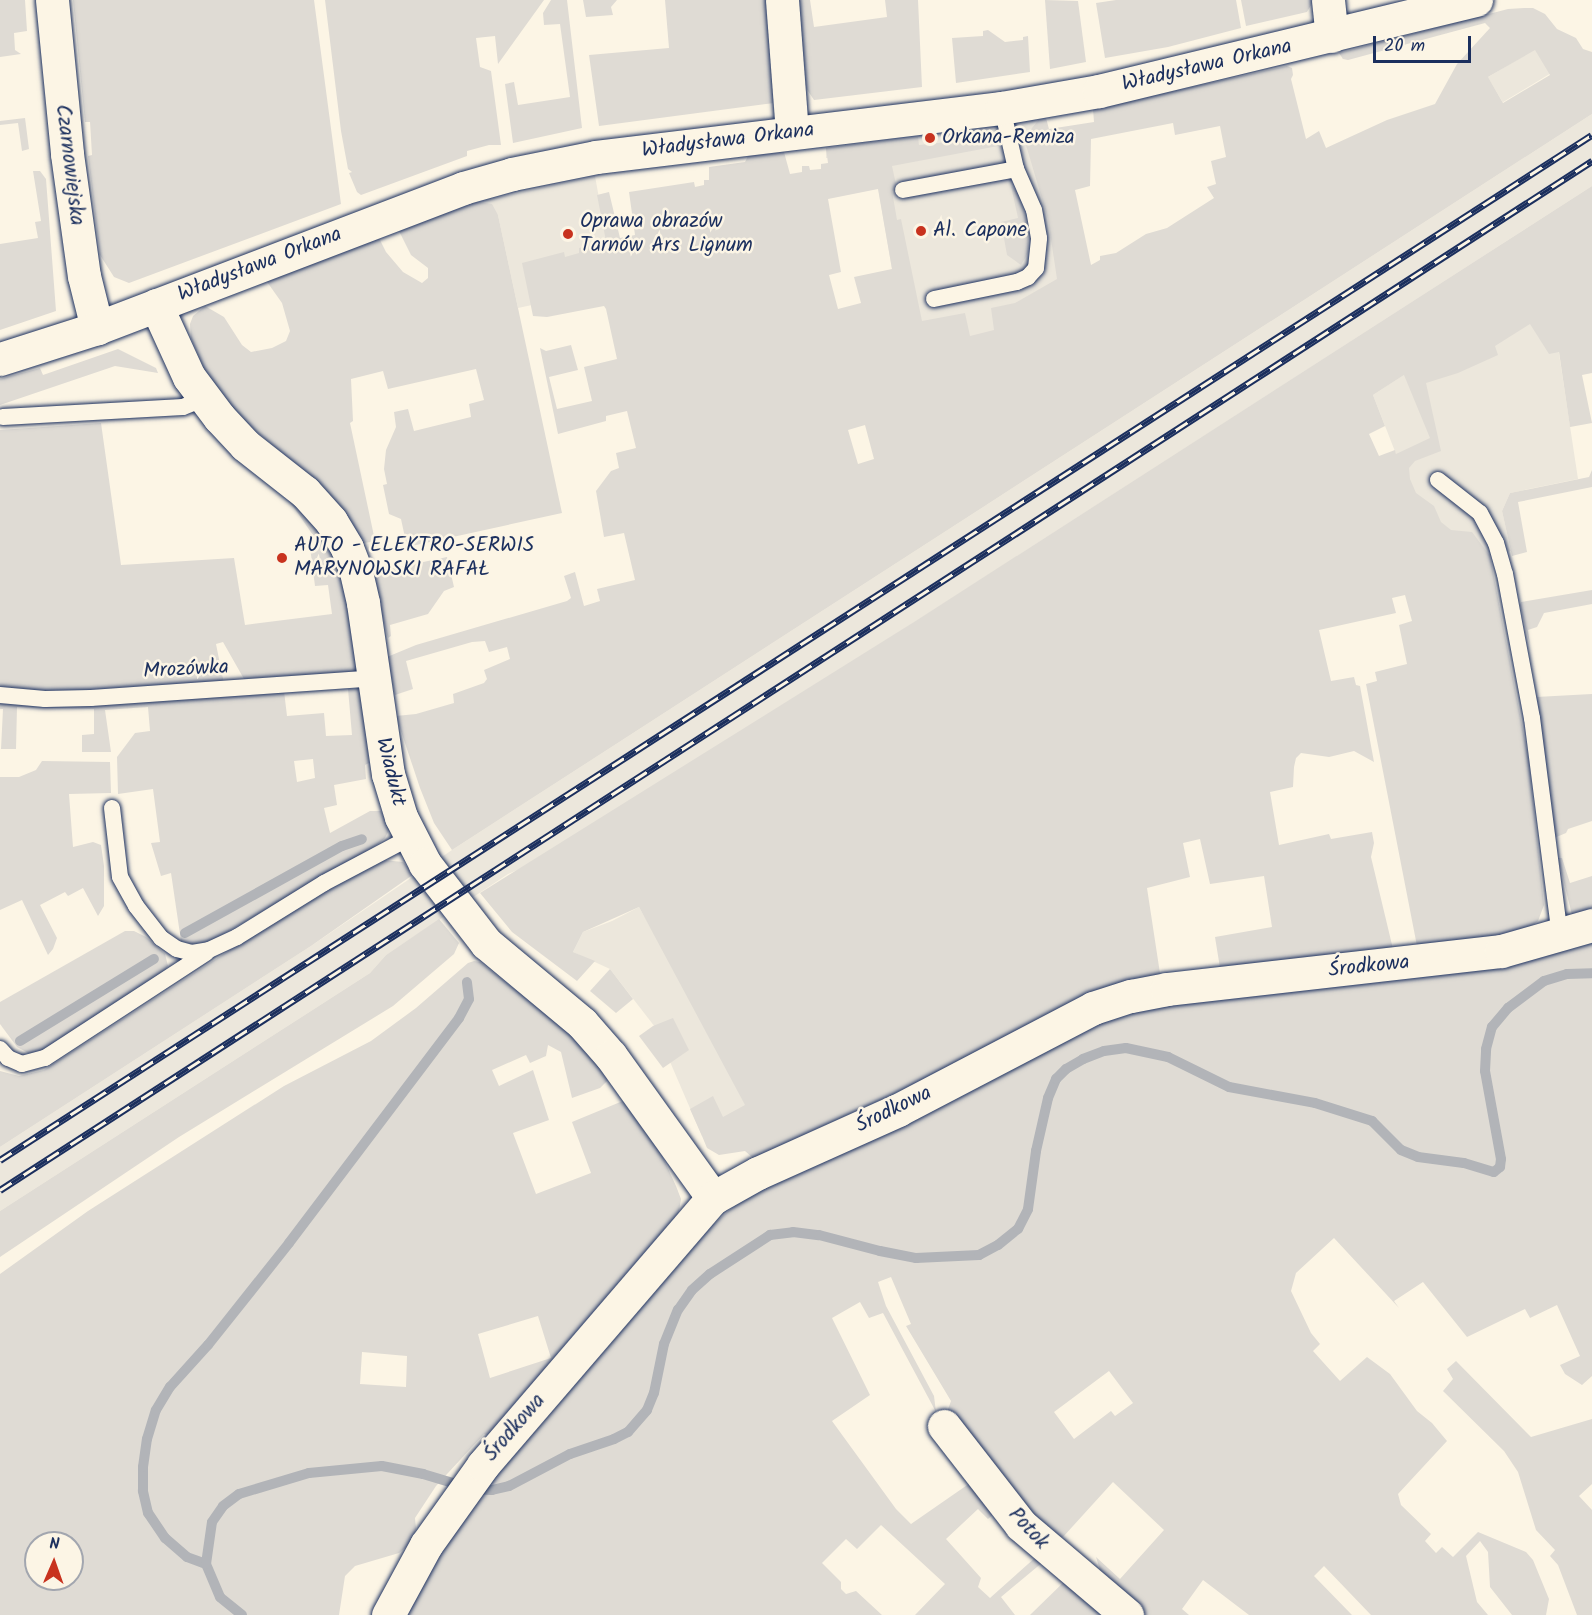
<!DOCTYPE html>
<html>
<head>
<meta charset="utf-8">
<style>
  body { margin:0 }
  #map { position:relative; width:1592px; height:1615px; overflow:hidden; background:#fcf5e5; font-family:Kalam,sans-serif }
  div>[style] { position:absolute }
  .built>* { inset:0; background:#ece7dc; transform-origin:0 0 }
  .green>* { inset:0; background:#dfdbd4 }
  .stream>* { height:10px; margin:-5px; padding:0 5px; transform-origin:5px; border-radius:5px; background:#b2b4b8 }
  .roads { filter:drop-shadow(0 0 2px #1b2f5e) drop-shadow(0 0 2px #1b2f5e) }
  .service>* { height:16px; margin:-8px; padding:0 8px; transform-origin:8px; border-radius:8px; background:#fcf5e5 }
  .minor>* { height:33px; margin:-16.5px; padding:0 16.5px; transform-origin:16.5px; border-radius:16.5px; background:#fcf5e5 }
  .tertiary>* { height:33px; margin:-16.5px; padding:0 16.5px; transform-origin:16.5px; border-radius:16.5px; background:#fcf5e5 }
  .rail>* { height:7px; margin-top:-3.5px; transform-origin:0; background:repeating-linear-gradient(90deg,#fcf5e5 0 14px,#1b2f5e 0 28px); box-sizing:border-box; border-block:2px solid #1b2f5e }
  .dots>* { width:16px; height:16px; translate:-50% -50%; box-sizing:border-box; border:3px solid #fcf5e5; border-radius:50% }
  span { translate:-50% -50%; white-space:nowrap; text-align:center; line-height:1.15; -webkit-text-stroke:5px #fcf5e5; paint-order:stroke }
  .street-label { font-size:21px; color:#1b2f5e }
  .poi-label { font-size:21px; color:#1b2f5e }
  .left { translate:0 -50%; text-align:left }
  .north { position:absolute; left:24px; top:1531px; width:60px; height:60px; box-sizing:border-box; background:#fcf5e5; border:2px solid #a2a6af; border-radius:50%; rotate:2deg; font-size:16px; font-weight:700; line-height:24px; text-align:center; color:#1b2f5e }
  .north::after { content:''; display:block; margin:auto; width:21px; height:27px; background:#c8321e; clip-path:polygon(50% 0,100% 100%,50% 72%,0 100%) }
  .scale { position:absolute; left:1373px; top:36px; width:98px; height:27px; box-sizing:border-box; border:3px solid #1b2f5e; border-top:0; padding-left:8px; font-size:18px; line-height:21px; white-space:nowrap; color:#1b2f5e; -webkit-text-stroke:4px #fcf5e5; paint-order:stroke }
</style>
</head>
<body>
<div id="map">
  <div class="built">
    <i style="left:1535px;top:49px;width:29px;height:55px;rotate:59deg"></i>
    <i style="clip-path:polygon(1592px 114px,1592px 186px,554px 854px,508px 874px,386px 955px,370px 973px,0 1211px,0 1147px,311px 946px,452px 850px)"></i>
    <i style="clip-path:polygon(1039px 119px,1027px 134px,1070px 283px,918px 383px,892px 269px,873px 158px,826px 158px,826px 148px)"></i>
    <i style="clip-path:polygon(595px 176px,615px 287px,518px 308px,498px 215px,477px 202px)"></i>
    <i style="clip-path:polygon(1548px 281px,1578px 479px,1510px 493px,1502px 511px,1511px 551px,1425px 573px,1396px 454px,1373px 395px)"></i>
    <i style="clip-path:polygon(639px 907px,694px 1005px,752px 1118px,702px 1136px,655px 1027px,610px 969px,573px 952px,583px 932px,612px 921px)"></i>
  </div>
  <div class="green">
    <i style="clip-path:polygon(0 0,25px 0,27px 31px,14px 33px,15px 50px,21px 54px,0 57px)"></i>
    <i style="clip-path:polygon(73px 0,314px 0,341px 204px,129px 283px,114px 277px,100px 255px,88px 156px,92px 155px,90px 122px,85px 122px)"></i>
    <i style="clip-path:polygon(325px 0,544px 0,498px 64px,495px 36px,476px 38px,480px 67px,491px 71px,501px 145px,489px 145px,467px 151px,467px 156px,361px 195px,357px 192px,349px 173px,352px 172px,348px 169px,341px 131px)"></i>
    <i style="clip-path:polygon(551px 0,567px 0,582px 128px,513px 143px,505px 84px,514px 82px,518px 105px,570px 97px,560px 24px,544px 25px,543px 13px)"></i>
    <i style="clip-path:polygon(583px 0,617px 0,611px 7px,613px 15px,586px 17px)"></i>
    <i style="clip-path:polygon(665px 0,775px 0,774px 103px,599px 126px,589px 55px,669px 48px)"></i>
    <i style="clip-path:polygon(801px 0,810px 0,814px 27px,887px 17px,885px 0,918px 0,922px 87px,814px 100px,800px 79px,795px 3px)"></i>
    <i style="clip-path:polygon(1045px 0,1078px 1px,1086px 62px,1050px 69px)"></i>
    <i style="clip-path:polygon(1116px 0,1236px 0,1241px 28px,1168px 47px,1105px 58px,1096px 3px)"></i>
    <i style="clip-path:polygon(1241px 0,1314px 0,1307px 12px,1246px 26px)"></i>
    <i style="clip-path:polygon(evenodd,1524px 8px,1533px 8px,1545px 14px,1557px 29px,1576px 38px,1583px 49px,1592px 52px,1592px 114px,452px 850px,434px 823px,420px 788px,396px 716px,416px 714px,454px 703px,453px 694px,484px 683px,487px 679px,484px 670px,510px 659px,507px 647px,489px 652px,485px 641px,472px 642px,406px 661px,413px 689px,395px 695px,387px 657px,416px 645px,567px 601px,571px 598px,564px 576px,575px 572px,584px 606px,600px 601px,597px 589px,635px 580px,624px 533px,604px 537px,596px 491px,611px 471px,619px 468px,616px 453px,636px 448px,627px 411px,606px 416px,606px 421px,558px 434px,540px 348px,546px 351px,571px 345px,578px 370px,549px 377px,557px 409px,592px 401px,584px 367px,617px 359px,606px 309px,604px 306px,547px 317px,533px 316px,522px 263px,564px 252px,565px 257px,579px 253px,579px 248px,606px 241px,597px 195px,609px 192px,620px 238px,635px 235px,629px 192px,694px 182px,695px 187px,704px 185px,704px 180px,709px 180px,709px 167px,745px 162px,748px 156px,784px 152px,790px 174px,802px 172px,802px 166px,809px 166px,810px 170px,821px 169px,821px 164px,828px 163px,826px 148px,918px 137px,919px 145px,947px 142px,946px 133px,976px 130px,988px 134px,996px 138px,998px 146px,892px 166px,897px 189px,892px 191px,897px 220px,901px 219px,922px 321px,965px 313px,970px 336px,994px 330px,991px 308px,1015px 303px,1057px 279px,1048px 219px,1026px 145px,1027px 134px,1039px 119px,1046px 118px,1049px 129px,1094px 122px,1093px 109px,1287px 66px,1292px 68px,1293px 75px,1291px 79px,1306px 139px,1319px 131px,1326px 148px,1387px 120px,1435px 104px,1457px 64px,1490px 28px,1485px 23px,1348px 60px,1343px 59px,1339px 53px,1508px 9px,1524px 8px,1535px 50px,1550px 75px,1503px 103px,1488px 77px,1535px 50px,1524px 8px,1173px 123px,1175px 135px,1220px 126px,1226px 157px,1211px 161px,1216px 184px,1207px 187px,1214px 198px,1167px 228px,1146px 234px,1116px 253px,1100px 256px,1100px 260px,1091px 265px,1075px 190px,1090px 186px,1091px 139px,1173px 123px,1524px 8px,878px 189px,892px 269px,854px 277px,861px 303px,838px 309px,829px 275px,841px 272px,828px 199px,878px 189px,1524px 8px,865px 425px,874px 459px,858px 464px,848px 430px,865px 425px)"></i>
    <i style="clip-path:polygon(988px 30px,1005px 42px,1023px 40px,1023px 37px,1028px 36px,1030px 72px,956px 83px,952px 38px,983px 36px,983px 31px)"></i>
    <i style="clip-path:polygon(25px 118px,29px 149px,22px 151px,18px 123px,0 125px,0 121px)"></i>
    <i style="clip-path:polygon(33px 171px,40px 171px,46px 179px,56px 311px,0 330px,0 244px,38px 238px,35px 222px,41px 221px)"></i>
    <i style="clip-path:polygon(1011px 186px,1019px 193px,1028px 229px,1028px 253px,1021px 265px,1007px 255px,1001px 222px,1018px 218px)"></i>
    <i style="clip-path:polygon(evenodd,1592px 186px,1592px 373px,1582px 375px,1592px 423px,1570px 427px,1559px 352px,1549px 354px,1530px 324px,1495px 346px,1498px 355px,1458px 373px,1426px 383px,1441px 451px,1415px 461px,1409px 468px,1410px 479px,1416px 493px,1434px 506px,1441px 522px,1451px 530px,1472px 532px,1490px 556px,1529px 762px,1544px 905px,1538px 921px,1527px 929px,1511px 937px,1417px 946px,1366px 684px,1377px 681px,1375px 672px,1407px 664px,1399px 625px,1412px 621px,1405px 595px,1392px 598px,1396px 613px,1319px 630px,1331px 681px,1354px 677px,1356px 685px,1360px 686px,1374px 762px,1354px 751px,1329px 757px,1301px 753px,1296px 758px,1294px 767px,1293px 787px,1270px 792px,1279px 845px,1329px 834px,1331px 839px,1372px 832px,1374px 843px,1371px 857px,1393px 949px,1220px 968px,1215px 937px,1272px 927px,1264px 876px,1210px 884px,1200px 839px,1183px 843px,1190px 877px,1147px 888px,1161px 980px,1011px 1040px,753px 1158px,745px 1151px,719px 1155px,707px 1148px,702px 1136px,690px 1109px,713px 1096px,723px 1117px,745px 1105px,639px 907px,583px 932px,573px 952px,595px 961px,577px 981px,512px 932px,480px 893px,914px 622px,1592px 186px,1404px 375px,1430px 438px,1396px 454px,1395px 450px,1379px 456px,1369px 434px,1385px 426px,1373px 395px,1404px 375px)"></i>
    <i style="clip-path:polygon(477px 202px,492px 204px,498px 215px,562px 513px,407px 547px,401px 519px,389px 514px,383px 485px,387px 484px,384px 469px,386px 450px,396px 427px,394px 412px,408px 409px,414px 431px,471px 417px,469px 404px,484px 400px,476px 369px,388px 389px,383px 371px,351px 379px,353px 421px,350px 423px,374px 536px,372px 542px,361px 543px,342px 510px,325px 489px,233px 412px,211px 385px,191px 338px,190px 324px,193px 316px,205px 306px,224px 317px,242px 345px,251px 352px,272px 348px,286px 341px,290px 331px,282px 303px,265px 279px,378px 236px,386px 252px,403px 272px,422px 283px,428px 278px,428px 268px,411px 255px,398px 229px)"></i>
    <i style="clip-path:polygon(118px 349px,156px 368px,158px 373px,115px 366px,0 405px,0 379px,40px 368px,43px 375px)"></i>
    <i style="clip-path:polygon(101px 423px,121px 565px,234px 558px,245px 625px,332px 614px,328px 585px,315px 586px,310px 547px,319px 544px,295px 509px,278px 488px,320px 527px,347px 580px,361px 669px,354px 672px,244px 679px,223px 642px,216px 644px,224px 684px,72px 692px,0 689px,0 430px)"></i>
    <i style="clip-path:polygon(1592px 470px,1592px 487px,1518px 502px,1527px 552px,1512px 556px,1502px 511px,1510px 493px,1589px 477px)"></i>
    <i style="clip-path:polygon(447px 557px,454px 587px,444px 591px,428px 614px,390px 625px,391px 636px,388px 638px,371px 573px)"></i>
    <i style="clip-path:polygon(1592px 590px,1592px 604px,1544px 613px,1537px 627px,1528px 630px,1530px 645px,1520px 605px,1521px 602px)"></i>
    <i style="clip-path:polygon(evenodd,348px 689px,357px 689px,363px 695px,369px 763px,365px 765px,366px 779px,334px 785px,337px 805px,324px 808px,330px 833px,370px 811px,381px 811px,390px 828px,385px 838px,374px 847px,208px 943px,193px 945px,181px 941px,171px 873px,161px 876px,151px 843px,160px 842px,153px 789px,118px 794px,117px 757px,135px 733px,150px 731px,148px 707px,105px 710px,111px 752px,82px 752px,82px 735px,94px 734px,94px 709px,17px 707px,16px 749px,1px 749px,3px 709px,0 709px,0 702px,284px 691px,287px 716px,324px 713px,326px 736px,352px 735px,348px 689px,313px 759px,315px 778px,297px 782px,294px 761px,313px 759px)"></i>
    <i style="clip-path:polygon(1592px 694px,1592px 821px,1568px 829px,1566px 833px,1554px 838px,1536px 697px)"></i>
    <i style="clip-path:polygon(42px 761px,110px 762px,111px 793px,69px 794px,73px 847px,93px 842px,101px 845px,104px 866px,104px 906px,98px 916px,83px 888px,68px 896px,65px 892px,40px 905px,57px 938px,53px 949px,48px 955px,22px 900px,0 910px,0 777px,19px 777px,36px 770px)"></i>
    <i style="clip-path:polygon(1558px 858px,1562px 858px,1570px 883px,1592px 876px,1592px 915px,1573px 919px)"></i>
    <i style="clip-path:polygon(383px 860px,403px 862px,414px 874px,311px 946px,0 1147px,0 1071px,19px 1076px,44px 1070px,303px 903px)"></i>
    <i style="clip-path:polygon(439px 919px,459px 943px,454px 954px,393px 1006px,179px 1137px,0 1257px,0 1211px,370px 973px,386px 955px)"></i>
    <i style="clip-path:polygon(125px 931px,134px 931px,146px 937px,165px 954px,168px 966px,160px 977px,52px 1049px,30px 1054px,17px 1047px,0 1024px,0 1002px)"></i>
    <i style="clip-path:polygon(evenodd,1592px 937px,1592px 1376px,1582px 1385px,1565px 1374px,1560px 1365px,1580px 1356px,1557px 1305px,1530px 1318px,1525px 1309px,1467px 1337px,1423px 1282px,1394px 1301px,1399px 1308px,1334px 1238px,1296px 1273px,1291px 1291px,1311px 1333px,1320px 1344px,1313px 1351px,1340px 1381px,1367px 1357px,1390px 1374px,1417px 1411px,1432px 1423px,1447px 1441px,1398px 1494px,1401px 1505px,1431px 1534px,1425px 1541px,1436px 1553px,1442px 1547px,1453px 1557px,1478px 1532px,1526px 1552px,1533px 1560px,1549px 1599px,1546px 1615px,1512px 1615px,1490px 1587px,1488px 1552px,1480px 1541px,1466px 1556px,1477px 1602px,1488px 1615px,1371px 1615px,1324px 1566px,1314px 1576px,1352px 1615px,1249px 1615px,1203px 1580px,1182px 1609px,1189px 1615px,1142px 1615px,1100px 1570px,1096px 1557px,1120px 1579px,1164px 1530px,1113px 1482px,1063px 1537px,1047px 1539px,947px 1412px,951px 1401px,906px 1326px,911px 1324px,891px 1277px,878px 1282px,886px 1306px,934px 1396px,936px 1412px,883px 1313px,869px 1318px,860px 1302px,832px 1318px,870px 1395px,832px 1421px,896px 1509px,911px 1524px,973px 1481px,998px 1510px,988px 1519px,978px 1509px,946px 1539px,981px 1578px,978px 1587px,990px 1598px,1037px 1556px,1043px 1562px,1001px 1597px,1015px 1615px,915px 1615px,945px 1584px,881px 1525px,857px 1549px,846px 1539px,822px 1563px,841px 1582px,841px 1589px,846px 1594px,856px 1591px,882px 1615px,401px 1615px,417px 1583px,493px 1480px,611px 1336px,701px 1235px,740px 1201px,1100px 1022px,1131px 1010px,1592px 937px,1109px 1371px,1133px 1403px,1115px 1416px,1111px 1411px,1074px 1439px,1054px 1412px,1109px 1371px)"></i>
    <i style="clip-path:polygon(evenodd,474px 961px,480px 962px,570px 1033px,611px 1077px,600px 1088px,572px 1098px,561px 1052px,548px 1045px,546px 1056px,530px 1063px,526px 1055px,492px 1070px,499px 1086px,533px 1070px,549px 1120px,513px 1133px,536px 1194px,591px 1173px,572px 1122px,630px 1098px,652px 1134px,676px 1186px,681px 1199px,678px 1217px,494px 1437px,484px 1434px,436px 1486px,415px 1518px,416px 1529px,411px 1543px,399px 1553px,355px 1566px,345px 1576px,339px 1615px,0 1615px,0 1274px,88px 1211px,284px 1086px,371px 1041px,416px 1008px,468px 963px,474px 961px,538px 1316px,551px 1358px,490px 1378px,478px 1334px,538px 1316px,474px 961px,362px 1352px,407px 1356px,406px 1387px,360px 1384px,362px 1352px,474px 961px,36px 1543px,72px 1543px,72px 1579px,36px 1579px,36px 1543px)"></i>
    <i style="clip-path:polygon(610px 969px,633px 999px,616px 1013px,590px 991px)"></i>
    <i style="clip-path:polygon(673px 1018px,689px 1050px,663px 1068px,639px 1036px,653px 1026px)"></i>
    <i style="clip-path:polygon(1456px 1361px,1531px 1437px,1592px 1419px,1592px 1484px,1579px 1496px,1592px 1510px,1592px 1615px,1577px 1615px,1558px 1565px,1550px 1556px,1555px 1550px,1536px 1530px,1518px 1472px,1504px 1451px,1443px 1391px,1453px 1379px,1447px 1369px)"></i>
    <i style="clip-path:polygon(1068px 1578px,1118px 1615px,1030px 1615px)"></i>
  </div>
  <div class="stream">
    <i style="left:185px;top:933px;width:179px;rotate:-29deg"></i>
    <i style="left:342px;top:846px;width:21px;rotate:-19deg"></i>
    <i style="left:20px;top:1041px;width:157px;rotate:-31.5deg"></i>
    <i style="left:206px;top:1564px;width:20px;rotate:-160deg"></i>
    <i style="left:187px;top:1557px;width:29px;rotate:-139deg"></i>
    <i style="left:165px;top:1538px;width:30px;rotate:-124deg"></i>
    <i style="left:148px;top:1513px;width:23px;rotate:-103deg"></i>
    <i style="left:143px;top:1491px;width:24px;rotate:-90deg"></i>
    <i style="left:143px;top:1467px;width:28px;rotate:-82deg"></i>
    <i style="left:147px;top:1439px;width:30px;rotate:-73deg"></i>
    <i style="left:156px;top:1410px;width:27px;rotate:-59deg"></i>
    <i style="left:170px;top:1387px;width:57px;rotate:-47.9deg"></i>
    <i style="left:208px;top:1345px;width:130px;rotate:-51.5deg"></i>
    <i style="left:289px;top:1243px;width:282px;rotate:-52.9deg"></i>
    <i style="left:459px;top:1018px;width:21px;rotate:-62deg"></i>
    <i style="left:469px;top:999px;width:17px;rotate:-97deg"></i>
    <i style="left:242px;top:1615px;width:28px;rotate:-141deg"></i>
    <i style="left:220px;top:1597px;width:36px;rotate:-113deg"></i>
    <i style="left:206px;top:1564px;width:42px;rotate:-81.9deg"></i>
    <i style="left:212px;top:1522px;width:19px;rotate:-55deg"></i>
    <i style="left:223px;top:1506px;width:20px;rotate:-37deg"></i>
    <i style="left:239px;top:1494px;width:73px;rotate:-16.7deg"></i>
    <i style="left:309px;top:1473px;width:73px;rotate:-5.5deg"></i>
    <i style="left:382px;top:1466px;width:42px;rotate:11deg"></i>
    <i style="left:423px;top:1474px;width:52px;rotate:16.7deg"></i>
    <i style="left:473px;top:1489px;width:19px;rotate:3deg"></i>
    <i style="left:492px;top:1490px;width:17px;rotate:-13deg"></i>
    <i style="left:509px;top:1486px;width:69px;rotate:-27.7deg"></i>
    <i style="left:570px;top:1454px;width:46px;rotate:-18.8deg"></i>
    <i style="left:614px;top:1439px;width:16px;rotate:-27deg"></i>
    <i style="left:628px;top:1432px;width:29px;rotate:-49deg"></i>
    <i style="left:647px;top:1410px;width:18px;rotate:-68deg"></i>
    <i style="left:654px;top:1393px;width:50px;rotate:-78.5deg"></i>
    <i style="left:664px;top:1344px;width:37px;rotate:-68deg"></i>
    <i style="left:678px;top:1310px;width:24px;rotate:-55deg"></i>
    <i style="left:692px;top:1290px;width:24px;rotate:-42deg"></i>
    <i style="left:710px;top:1274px;width:72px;rotate:-33deg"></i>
    <i style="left:770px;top:1235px;width:23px;rotate:-7deg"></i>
    <i style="left:793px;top:1232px;width:26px;rotate:7deg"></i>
    <i style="left:819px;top:1235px;width:63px;rotate:14.7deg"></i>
    <i style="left:880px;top:1251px;width:37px;rotate:11deg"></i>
    <i style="left:916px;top:1258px;width:63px;rotate:-2.7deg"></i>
    <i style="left:979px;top:1255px;width:21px;rotate:-28deg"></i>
    <i style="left:998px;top:1245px;width:26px;rotate:-39deg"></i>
    <i style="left:1018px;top:1229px;width:22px;rotate:-63deg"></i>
    <i style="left:1028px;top:1209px;width:59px;rotate:-82.1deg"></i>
    <i style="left:1036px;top:1151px;width:54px;rotate:-77.2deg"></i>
    <i style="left:1048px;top:1098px;width:21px;rotate:-67deg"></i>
    <i style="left:1056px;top:1079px;width:14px;rotate:-45deg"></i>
    <i style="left:1066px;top:1069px;width:20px;rotate:-30deg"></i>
    <i style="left:1083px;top:1059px;width:22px;rotate:-21deg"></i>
    <i style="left:1104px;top:1051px;width:22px;rotate:-8deg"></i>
    <i style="left:1126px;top:1048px;width:43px;rotate:12.1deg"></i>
    <i style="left:1168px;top:1057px;width:68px;rotate:26.2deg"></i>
    <i style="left:1229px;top:1087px;width:87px;rotate:10.5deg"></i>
    <i style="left:1315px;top:1103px;width:60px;rotate:17.5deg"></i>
    <i style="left:1372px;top:1121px;width:41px;rotate:45deg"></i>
    <i style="left:1401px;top:1150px;width:18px;rotate:22deg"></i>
    <i style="left:1418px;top:1157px;width:46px;rotate:7.4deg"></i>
    <i style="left:1464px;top:1163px;width:31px;rotate:17deg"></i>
    <i style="left:1494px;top:1172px;width:8px;rotate:-40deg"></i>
    <i style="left:1500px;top:1167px;width:8px;rotate:-83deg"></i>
    <i style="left:1501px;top:1159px;width:89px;rotate:-100.3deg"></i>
    <i style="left:1485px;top:1071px;width:22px;rotate:-87deg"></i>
    <i style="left:1486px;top:1049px;width:23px;rotate:-75deg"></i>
    <i style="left:1492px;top:1027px;width:25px;rotate:-50deg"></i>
    <i style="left:1508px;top:1008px;width:45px;rotate:-36.9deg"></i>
    <i style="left:1544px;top:981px;width:24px;rotate:-17deg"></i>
    <i style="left:1567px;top:974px;width:25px;rotate:-2deg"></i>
  </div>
  <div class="roads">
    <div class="service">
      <i style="left:903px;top:190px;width:115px;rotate:-10.5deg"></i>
      <i style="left:1016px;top:169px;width:63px;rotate:-102.9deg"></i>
      <i style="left:934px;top:299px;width:85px;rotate:-11.6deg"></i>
      <i style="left:1017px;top:282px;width:12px;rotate:-24deg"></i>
      <i style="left:1028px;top:277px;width:12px;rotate:-48deg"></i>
      <i style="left:1036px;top:268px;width:30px;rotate:-84deg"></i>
      <i style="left:1039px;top:238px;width:28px;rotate:-100deg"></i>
      <i style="left:1034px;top:210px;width:45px;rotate:-113.7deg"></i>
      <i style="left:3px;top:417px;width:180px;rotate:-3.2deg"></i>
      <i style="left:183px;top:407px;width:24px;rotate:-22deg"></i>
      <i style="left:1438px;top:480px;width:53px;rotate:38.2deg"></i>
      <i style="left:1480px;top:513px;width:34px;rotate:62deg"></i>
      <i style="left:1496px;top:543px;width:32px;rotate:74deg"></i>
      <i style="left:1505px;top:574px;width:147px;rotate:79.4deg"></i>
      <i style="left:1532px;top:718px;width:220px;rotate:82.7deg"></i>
      <i style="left:0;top:695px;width:45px;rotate:5.1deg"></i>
      <i style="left:45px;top:699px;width:46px;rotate:-1.2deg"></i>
      <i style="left:91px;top:698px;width:284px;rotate:-4deg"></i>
      <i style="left:112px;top:808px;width:69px;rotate:83.4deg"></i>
      <i style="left:120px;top:877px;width:33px;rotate:61deg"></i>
      <i style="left:136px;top:906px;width:41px;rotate:52deg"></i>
      <i style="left:161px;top:938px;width:19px;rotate:35deg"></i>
      <i style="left:177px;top:949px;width:16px;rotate:15deg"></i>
      <i style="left:192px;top:953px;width:17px;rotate:-10deg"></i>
      <i style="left:209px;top:950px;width:31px;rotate:-25deg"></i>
      <i style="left:237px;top:937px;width:102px;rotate:-31.8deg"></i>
      <i style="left:324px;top:883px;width:98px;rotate:-27.9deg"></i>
      <i style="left:0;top:1049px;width:12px;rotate:48deg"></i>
      <i style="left:8px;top:1058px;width:15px;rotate:23deg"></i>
      <i style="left:22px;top:1064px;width:24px;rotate:-15deg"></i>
      <i style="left:45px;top:1058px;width:192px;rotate:-33.1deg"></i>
    </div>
    <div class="minor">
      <i style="left:52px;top:0;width:155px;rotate:84.4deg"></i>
      <i style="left:67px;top:154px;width:123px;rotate:82.1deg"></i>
      <i style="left:84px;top:276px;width:54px;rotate:76deg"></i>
      <i style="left:782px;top:0;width:133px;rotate:85.7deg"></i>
      <i style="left:1328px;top:0;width:36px;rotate:84deg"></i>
      <i style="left:156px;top:305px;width:79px;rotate:65.4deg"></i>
      <i style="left:189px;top:377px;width:50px;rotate:53.1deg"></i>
      <i style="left:219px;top:417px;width:38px;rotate:47deg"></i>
      <i style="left:245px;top:445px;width:76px;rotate:38.1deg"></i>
      <i style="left:305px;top:492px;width:39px;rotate:48deg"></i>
      <i style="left:331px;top:521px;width:31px;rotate:59deg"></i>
      <i style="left:347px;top:548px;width:26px;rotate:69deg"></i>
      <i style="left:356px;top:572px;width:32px;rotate:77deg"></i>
      <i style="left:363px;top:603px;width:173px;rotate:81.7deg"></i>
      <i style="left:388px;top:774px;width:45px;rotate:73.2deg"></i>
      <i style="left:401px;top:817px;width:53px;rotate:62.9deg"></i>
      <i style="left:425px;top:864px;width:100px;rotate:52.3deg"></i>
      <i style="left:486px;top:943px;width:125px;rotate:39.8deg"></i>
      <i style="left:582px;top:1023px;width:44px;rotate:48.7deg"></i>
      <i style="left:611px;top:1056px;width:175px;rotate:54.3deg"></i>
      <i style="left:944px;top:1426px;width:125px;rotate:52.1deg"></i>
      <i style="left:1021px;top:1525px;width:139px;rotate:40.3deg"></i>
      <i style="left:388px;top:1615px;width:80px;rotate:-61.5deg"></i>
      <i style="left:426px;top:1545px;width:98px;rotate:-54.5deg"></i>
      <i style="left:483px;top:1465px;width:352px;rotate:-49.3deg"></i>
      <i style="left:713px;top:1198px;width:51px;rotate:-29.1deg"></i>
      <i style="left:758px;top:1173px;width:154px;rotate:-24.2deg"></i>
      <i style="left:898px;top:1110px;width:220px;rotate:-27.6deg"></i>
      <i style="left:1093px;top:1008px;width:40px;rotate:-18deg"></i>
      <i style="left:1131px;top:996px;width:37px;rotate:-11deg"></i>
      <i style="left:1167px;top:989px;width:336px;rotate:-6.5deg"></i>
      <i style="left:1501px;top:951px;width:95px;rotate:-15.9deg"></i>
    </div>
    <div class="tertiary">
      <i style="left:0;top:359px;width:102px;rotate:-17.7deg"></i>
      <i style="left:97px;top:328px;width:392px;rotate:-20.9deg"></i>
      <i style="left:463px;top:188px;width:51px;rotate:-15.9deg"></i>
      <i style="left:512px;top:174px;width:86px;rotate:-11.4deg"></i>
      <i style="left:596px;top:157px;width:409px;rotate:-6.9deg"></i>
      <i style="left:1002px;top:108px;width:98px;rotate:-9.9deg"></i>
      <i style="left:1099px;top:91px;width:388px;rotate:-13.6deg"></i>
    </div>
  </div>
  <div class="rail">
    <i style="left:0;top:1160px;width:1893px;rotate:-32.78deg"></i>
    <i style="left:0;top:1190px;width:1896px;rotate:-32.88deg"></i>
  </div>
  <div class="dots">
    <i style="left:930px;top:138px;background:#c8321e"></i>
    <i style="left:921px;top:231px;background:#c8321e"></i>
    <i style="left:568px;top:234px;background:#c8321e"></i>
    <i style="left:282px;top:558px;background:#c8321e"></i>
  </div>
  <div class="street-label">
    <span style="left:1207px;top:66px;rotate:-13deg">Władysława Orkana</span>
    <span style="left:728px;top:141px;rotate:-7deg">Władysława Orkana</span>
    <span style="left:69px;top:165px;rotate:83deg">Czarnowiejska</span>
    <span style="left:260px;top:265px;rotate:-21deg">Władysława Orkana</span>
    <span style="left:186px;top:670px;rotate:-3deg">Mrozówka</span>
    <span style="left:390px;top:772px;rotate:76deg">Wiadukt</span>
    <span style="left:1369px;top:967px;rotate:-6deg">Środkowa</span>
    <span style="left:894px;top:1110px;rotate:-26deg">Środkowa</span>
    <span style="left:515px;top:1428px;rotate:-49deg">Środkowa</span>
    <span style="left:1028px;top:1529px;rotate:47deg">Potok</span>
  </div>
  <div class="poi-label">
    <span class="left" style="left:942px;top:138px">Orkana-Remiza</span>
    <span class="left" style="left:580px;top:234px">Oprawa obrazów<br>Tarnów Ars Lignum</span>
    <span class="left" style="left:933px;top:231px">Al. Capone</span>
    <span class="left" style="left:294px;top:558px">AUTO - ELEKTRO-SERWIS<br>MARYNOWSKI RAFAŁ</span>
  </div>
  <div class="north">N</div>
  <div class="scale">20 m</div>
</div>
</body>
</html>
